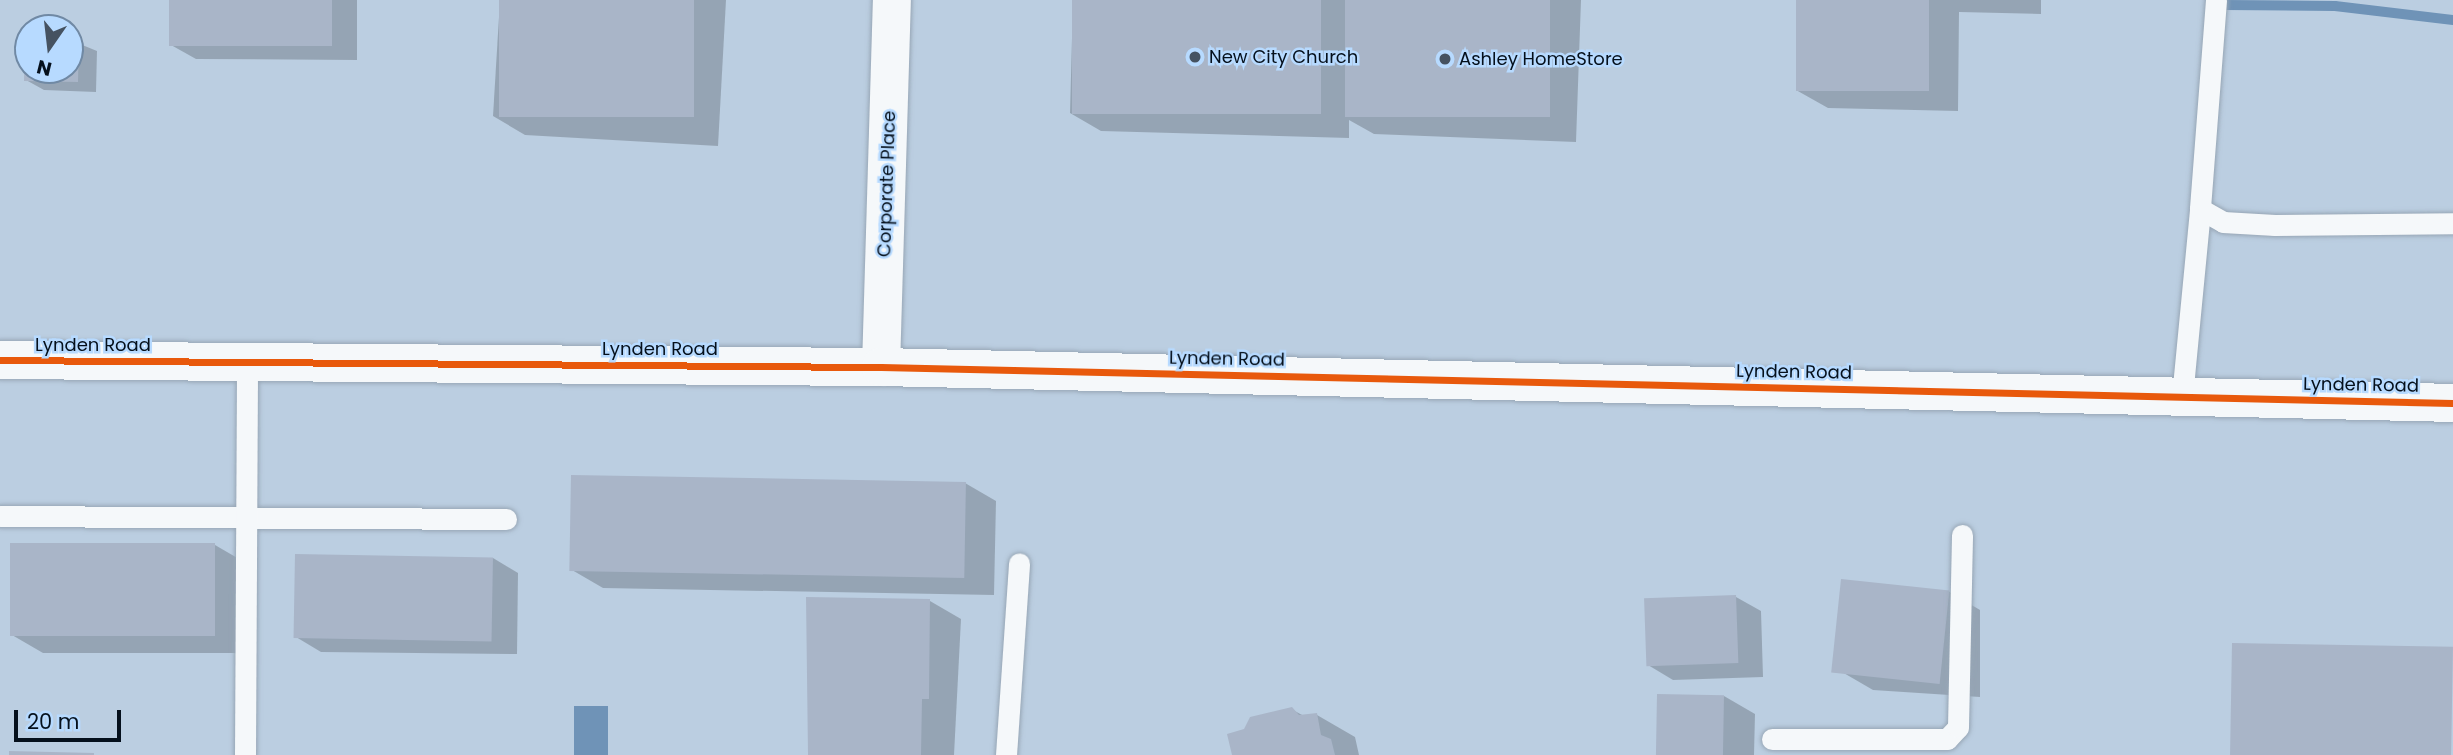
<!DOCTYPE html>
<html>
<head>
<meta charset="utf-8">
<style>
  body { margin:0 }
  #map { position:relative; width:2453px; height:755px; overflow:hidden; background:#bbcee1; font-family:Poppins,sans-serif }
  div>[style] { position:absolute }
  .water>* { inset:0; background:#6f93b7; transform-origin:0 0 }
  .shadow>* { inset:0; background:#0003 }
  .stream>* { height:10px; margin:-5px; padding:0 5px; transform-origin:5px; border-radius:5px; background:#6f93b7 }
  .building>* { inset:0; background:#a9b5c8; transform-origin:0 0 }
  .roads { filter:drop-shadow(0 0 2px #97a6b5) drop-shadow(0 0 2px #97a6b5) }
  .lane>* { height:21px; margin:-10.5px; padding:0 10.5px; transform-origin:10.5px; border-radius:10.5px; background:#f5f8fa }
  .street>* { height:38px; margin:-19px; padding:0 19px; transform-origin:19px; border-radius:19px; background:#f5f8fa }
  .secondary>* { height:38px; margin:-19px; padding:0 19px; transform-origin:19px; border-radius:19px; background:#f5f8fa }
  .cycleway>* { height:7px; margin:-3.5px; padding:0 3.5px; transform-origin:3.5px; border-radius:3.5px; background:#e8590c }
  .dots>* { width:19px; height:19px; translate:-50% -50%; box-sizing:border-box; border:4px solid #b7daff; border-radius:50% }
  span { translate:-50% -50%; white-space:nowrap; text-align:center; line-height:1.15; -webkit-text-stroke:5px #b7daff; paint-order:stroke }
  .poi-label { font-size:18px; color:#05101c }
  .left { translate:0 -50%; text-align:left }
  .street-label { font-size:18px; color:#05101c }
  .north { position:absolute; left:14px; top:14px; width:70px; height:70px; box-sizing:border-box; background:#b7daff; border:2px solid #7089a4; border-radius:50%; rotate:194deg; font-size:19px; font-weight:700; line-height:28px; text-align:center; color:#05101c }
  .north::after { content:''; display:block; margin:auto; width:24px; height:32px; background:#455261; clip-path:polygon(50% 0,100% 100%,50% 72%,0 100%) }
  .scale { position:absolute; left:14px; top:710px; width:107px; height:32px; box-sizing:border-box; border:4px solid #05101c; border-top:0; padding-left:9px; font-size:21px; line-height:24px; white-space:nowrap; color:#05101c; -webkit-text-stroke:5px #b7daff; paint-order:stroke }
</style>
</head>
<body>
<div id="map">
  <div class="water">
    <i style="left:574px;top:706px;width:34px;height:49px"></i>
  </div>
  <div class="shadow">
    <i style="clip-path:polygon(171px 0,357px 0,357px 60px,196px 59px,171px 45px)"></i>
    <i style="clip-path:polygon(500px 0,726px 0,718px 146px,525px 135px,493px 116px)"></i>
    <i style="clip-path:polygon(1073px 0,1581px 0,1576px 142px,1374px 134px,1349px 120px,1349px 138px,1101px 131px,1070px 113px)"></i>
    <i style="clip-path:polygon(1798px 0,2041px 0,2041px 14px,1959px 12px,1958px 111px,1828px 108px,1796px 90px)"></i>
    <i style="clip-path:polygon(27px 39px,28px 70px,70px 70px,70px 40px,97px 51px,96px 92px,44px 90px,26px 80px)"></i>
    <i style="clip-path:polygon(965px 483px,996px 501px,994px 595px,603px 588px,572px 570px)"></i>
    <i style="clip-path:polygon(215px 545px,246px 563px,246px 653px,43px 653px,12px 635px)"></i>
    <i style="clip-path:polygon(493px 558px,518px 573px,517px 654px,321px 652px,296px 637px)"></i>
    <i style="clip-path:polygon(1948px 591px,1980px 610px,1980px 697px,1873px 690px,1842px 672px)"></i>
    <i style="clip-path:polygon(1736px 597px,1761px 611px,1763px 677px,1673px 680px,1648px 665px)"></i>
    <i style="clip-path:polygon(807px 598px,930px 601px,961px 619px,954px 755px,810px 755px)"></i>
    <i style="clip-path:polygon(1724px 696px,1755px 714px,1754px 755px,1658px 755px)"></i>
    <i style="clip-path:polygon(1291px 709px,1304px 716px,1317px 715px,1355px 737px,1359px 755px,1234px 755px,1245px 731px)"></i>
  </div>
  <div class="stream">
    <i style="left:2225px;top:5px;width:110px;rotate:0.5deg"></i>
    <i style="left:2335px;top:6px;width:119px;rotate:6.8deg"></i>
  </div>
  <div class="building">
    <i style="left:169px;top:0;width:163px;height:46px"></i>
    <i style="left:499px;top:0;width:195px;height:117px"></i>
    <i style="left:1072px;top:0;width:249px;height:114px"></i>
    <i style="left:1345px;top:0;width:205px;height:117px"></i>
    <i style="left:1796px;top:0;width:133px;height:91px"></i>
    <i style="clip-path:polygon(25px 37px,28px 70px,70px 70px,70px 38px,79px 39px,78px 82px,24px 81px)"></i>
    <i style="left:571px;top:475px;width:395px;height:96px;rotate:1deg"></i>
    <i style="left:10px;top:543px;width:205px;height:93px"></i>
    <i style="left:295px;top:554px;width:198px;height:84px;rotate:1deg"></i>
    <i style="left:1841px;top:579px;width:109px;height:94px;rotate:6deg"></i>
    <i style="left:1736px;top:595px;width:68px;height:92px;rotate:88deg"></i>
    <i style="clip-path:polygon(806px 597px,930px 599px,929px 699px,922px 699px,921px 755px,808px 755px)"></i>
    <i style="left:2232px;top:643px;width:221px;height:112px;rotate:1deg"></i>
    <i style="left:1657px;top:694px;width:67px;height:61px;rotate:1deg"></i>
    <i style="clip-path:polygon(1292px 707px,1299px 715px,1317px 713px,1321px 735px,1331px 739px,1335px 755px,1232px 755px,1227px 734px,1244px 729px,1250px 717px)"></i>
    <i style="clip-path:polygon(9px 751px,94px 753px,94px 755px,9px 755px)"></i>
  </div>
  <div class="roads">
    <div class="lane">
      <i style="left:2216px;top:0;width:210px;rotate:94.4deg"></i>
      <i style="left:2200px;top:209px;width:26px;rotate:29deg"></i>
      <i style="left:2223px;top:222px;width:52px;rotate:3.3deg"></i>
      <i style="left:2275px;top:225px;width:178px;rotate:-0.6deg"></i>
      <i style="left:2182px;top:397px;width:189px;rotate:-84.5deg"></i>
      <i style="left:0;top:516px;width:506px;rotate:0.34deg"></i>
      <i style="left:1772px;top:739px;width:175px"></i>
      <i style="left:1947px;top:739px;width:16px;rotate:-47deg"></i>
      <i style="left:1958px;top:727px;width:192px;rotate:-88.8deg"></i>
      <i style="left:245px;top:755px;width:393px;rotate:-89.7deg"></i>
      <i style="left:1006px;top:755px;width:192px;rotate:-86.1deg"></i>
    </div>
    <div class="street">
      <i style="left:881px;top:367px;width:367px;rotate:-88.3deg"></i>
    </div>
    <div class="secondary">
      <i style="left:0;top:360px;width:881px;rotate:0.46deg"></i>
      <i style="left:881px;top:367px;width:1572px;rotate:1.31deg"></i>
    </div>
  </div>
  <div class="cycleway">
    <i style="left:0;top:360px;width:881px;rotate:0.46deg"></i>
    <i style="left:881px;top:367px;width:1572px;rotate:1.31deg"></i>
  </div>
  <div class="dots">
    <i style="left:1195px;top:57px;background:#455261"></i>
    <i style="left:1445px;top:59px;background:#455261"></i>
  </div>
  <div class="poi-label">
    <span class="left" style="left:1209px;top:57px">New City Church</span>
    <span class="left" style="left:1459px;top:59px">Ashley HomeStore</span>
  </div>
  <div class="street-label">
    <span style="left:887px;top:184px;rotate:-88deg">Corporate Place</span>
    <span style="left:93px;top:345px">Lynden Road</span>
    <span style="left:660px;top:349px">Lynden Road</span>
    <span style="left:1227px;top:359px;rotate:1deg">Lynden Road</span>
    <span style="left:1794px;top:372px;rotate:1deg">Lynden Road</span>
    <span style="left:2361px;top:385px;rotate:1deg">Lynden Road</span>
  </div>
  <div class="north">N</div>
  <div class="scale">20 m</div>
</div>
</body>
</html>
